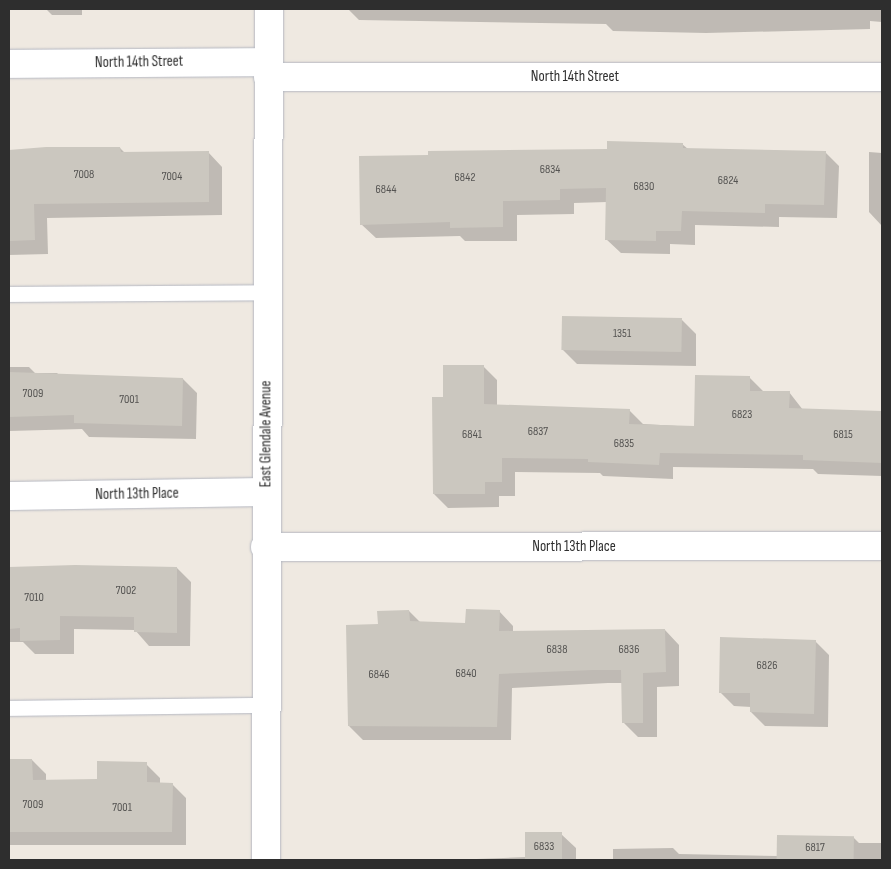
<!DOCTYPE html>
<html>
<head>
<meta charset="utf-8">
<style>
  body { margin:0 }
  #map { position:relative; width:891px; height:869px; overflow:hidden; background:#efe9e1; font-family:"Sofia Sans Condensed",sans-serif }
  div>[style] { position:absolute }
  .shadow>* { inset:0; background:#0003 }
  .building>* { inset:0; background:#cbc7bf; transform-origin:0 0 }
  .roads { filter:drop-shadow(0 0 1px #b4b7c1) drop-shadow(0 0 1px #b4b7c1) }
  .lane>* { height:15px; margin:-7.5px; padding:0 7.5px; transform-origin:7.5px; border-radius:7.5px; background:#fff }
  .street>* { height:28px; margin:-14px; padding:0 14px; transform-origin:14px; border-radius:14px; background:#fff }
  .secondary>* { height:28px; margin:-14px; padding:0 14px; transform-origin:14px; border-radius:14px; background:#fff }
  span { translate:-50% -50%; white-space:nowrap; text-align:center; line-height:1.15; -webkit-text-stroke:4px #fff; paint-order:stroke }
  .number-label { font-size:12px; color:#555452 }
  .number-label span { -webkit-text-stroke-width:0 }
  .street-label { font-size:15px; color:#2e2e2e }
  .frame { position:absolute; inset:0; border:10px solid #2e2e2e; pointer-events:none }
</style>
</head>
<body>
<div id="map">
  <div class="shadow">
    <i style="clip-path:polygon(46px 9px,82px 9px,82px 15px,52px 15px)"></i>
    <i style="clip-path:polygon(348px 9px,882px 9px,882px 22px,870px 21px,870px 29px,706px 33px,613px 31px,606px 24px,359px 20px)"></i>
    <i style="clip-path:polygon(682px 144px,688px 149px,825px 152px,839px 166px,837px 218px,779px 217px,779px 227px,695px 225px,695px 245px,670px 244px,670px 254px,621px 253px,606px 239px,607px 202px,574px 203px,574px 214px,517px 215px,517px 241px,465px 241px,460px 236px,376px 238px,361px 224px,608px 150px)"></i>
    <i style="clip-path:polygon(120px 148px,125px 153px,208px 152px,222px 167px,222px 215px,47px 218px,48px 254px,9px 255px,9px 151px)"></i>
    <i style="clip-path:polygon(869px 152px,882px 153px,882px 226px,869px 212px)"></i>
    <i style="clip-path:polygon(682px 320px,696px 334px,696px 366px,577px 364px,563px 350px)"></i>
    <i style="clip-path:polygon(483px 366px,497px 380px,497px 406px,629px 410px,643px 424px,695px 427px,749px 377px,764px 392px,789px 392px,803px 410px,882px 412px,882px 476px,818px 474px,813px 469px,673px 467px,673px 479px,603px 476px,600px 473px,515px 472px,515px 496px,499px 496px,499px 507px,448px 508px,434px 494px,445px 398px)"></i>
    <i style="clip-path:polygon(9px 367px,29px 367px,35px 373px,57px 373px,61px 377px,183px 379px,197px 393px,196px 439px,89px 437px,82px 429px,9px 431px)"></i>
    <i style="clip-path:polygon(177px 568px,191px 582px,190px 646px,149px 646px,135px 630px,74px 629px,74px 654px,35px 654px,23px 642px,9px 642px,9px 569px)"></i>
    <i style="clip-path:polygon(409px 611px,421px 623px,467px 624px,499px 611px,513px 626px,513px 632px,665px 630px,679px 645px,679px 686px,657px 687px,657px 737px,638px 737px,624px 723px,623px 683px,608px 683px,512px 688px,511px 740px,363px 740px,349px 726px,379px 625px)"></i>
    <i style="clip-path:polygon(815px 641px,829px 655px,828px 727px,765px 726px,751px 712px,751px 707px,734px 706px,720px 692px)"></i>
    <i style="clip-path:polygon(9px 760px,32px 760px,46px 774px,46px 781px,98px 780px,146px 764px,160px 778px,160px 784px,172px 784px,186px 798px,186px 845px,9px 845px)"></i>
    <i style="clip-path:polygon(561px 834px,576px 848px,576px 860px,449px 860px,527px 857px)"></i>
    <i style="clip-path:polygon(853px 837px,859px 843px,882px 843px,882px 860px,613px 860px,613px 849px,673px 848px,679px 854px,778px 856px)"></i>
  </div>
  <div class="building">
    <i style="clip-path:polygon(607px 141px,683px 143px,683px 148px,826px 151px,824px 205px,765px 204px,765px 213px,682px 211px,681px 231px,656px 231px,656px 241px,605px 240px,606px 188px,560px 189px,560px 200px,503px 201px,503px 227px,450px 228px,450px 222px,360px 225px,359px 156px,428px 155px,428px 151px,607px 149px)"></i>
    <i style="clip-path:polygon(46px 147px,120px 147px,121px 152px,209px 151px,209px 202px,34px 204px,35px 240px,9px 241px,9px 150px)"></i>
    <i style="left:562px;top:316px;width:120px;height:34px;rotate:1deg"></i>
    <i style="clip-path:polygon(443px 365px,484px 365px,484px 404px,630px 409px,629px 424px,694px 426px,695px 375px,750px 376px,750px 391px,790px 391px,789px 408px,882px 411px,882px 463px,803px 460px,803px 455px,660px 453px,659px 465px,588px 462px,588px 459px,502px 458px,502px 482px,485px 482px,485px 494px,433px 494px,432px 397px,443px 397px)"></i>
    <i style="clip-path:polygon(9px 372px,183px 378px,182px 426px,74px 423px,74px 415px,9px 417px)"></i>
    <i style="clip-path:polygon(75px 565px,177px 567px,177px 633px,134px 632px,134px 617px,60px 616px,60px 640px,20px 641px,20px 628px,9px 629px,9px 567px)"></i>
    <i style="clip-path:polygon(466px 609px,500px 610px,499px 631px,665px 629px,666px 672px,643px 673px,643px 723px,622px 723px,621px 670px,593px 670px,499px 674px,497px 727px,348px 726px,346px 625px,378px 624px,377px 611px,409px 610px,410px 621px,465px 623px)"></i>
    <i style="clip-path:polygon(720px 637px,816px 640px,814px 714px,750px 712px,750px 693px,719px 693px)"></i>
    <i style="clip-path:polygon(9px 759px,32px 759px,33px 780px,97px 779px,97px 761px,147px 762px,147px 782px,173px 783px,172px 832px,9px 832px)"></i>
    <i style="left:562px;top:832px;width:28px;height:37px;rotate:90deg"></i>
    <i style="left:777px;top:835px;width:77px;height:25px;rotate:1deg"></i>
  </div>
  <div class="roads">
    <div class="lane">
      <i style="left:9px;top:294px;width:258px;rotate:-0.4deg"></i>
      <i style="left:9px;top:708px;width:256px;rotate:-0.7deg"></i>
    </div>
    <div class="street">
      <i style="left:9px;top:64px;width:260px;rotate:-0.4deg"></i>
      <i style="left:268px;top:77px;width:614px"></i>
      <i style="left:9px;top:496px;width:256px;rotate:-0.9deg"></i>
      <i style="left:265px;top:547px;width:617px;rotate:-0.09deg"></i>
    </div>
    <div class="secondary">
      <i style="left:266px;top:860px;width:851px;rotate:-89.8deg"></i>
    </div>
  </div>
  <div class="number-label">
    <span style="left:550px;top:170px">6834</span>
    <span style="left:84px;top:175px">7008</span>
    <span style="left:172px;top:177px">7004</span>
    <span style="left:465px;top:178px">6842</span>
    <span style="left:728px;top:181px">6824</span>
    <span style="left:644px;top:187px">6830</span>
    <span style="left:386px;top:190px">6844</span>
    <span style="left:622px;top:334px">1351</span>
    <span style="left:33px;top:394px">7009</span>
    <span style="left:129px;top:400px">7001</span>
    <span style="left:742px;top:415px">6823</span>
    <span style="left:538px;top:432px">6837</span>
    <span style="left:472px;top:435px">6841</span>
    <span style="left:843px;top:435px">6815</span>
    <span style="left:624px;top:444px">6835</span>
    <span style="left:126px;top:591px">7002</span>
    <span style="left:34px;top:598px">7010</span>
    <span style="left:557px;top:650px">6838</span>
    <span style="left:629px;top:650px">6836</span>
    <span style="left:767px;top:666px">6826</span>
    <span style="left:466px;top:674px">6840</span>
    <span style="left:379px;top:675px">6846</span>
    <span style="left:33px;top:805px">7009</span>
    <span style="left:122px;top:808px">7001</span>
    <span style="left:544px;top:847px">6833</span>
    <span style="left:815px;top:848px">6817</span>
  </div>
  <div class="street-label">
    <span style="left:139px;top:62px;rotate:-1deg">North 14th Street</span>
    <span style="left:575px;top:77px">North 14th Street</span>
    <span style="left:266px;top:434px;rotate:-90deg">East Glendale Avenue</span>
    <span style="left:137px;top:494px;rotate:-1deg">North 13th Place</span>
    <span style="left:574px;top:547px">North 13th Place</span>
  </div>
  <div class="frame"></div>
</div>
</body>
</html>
